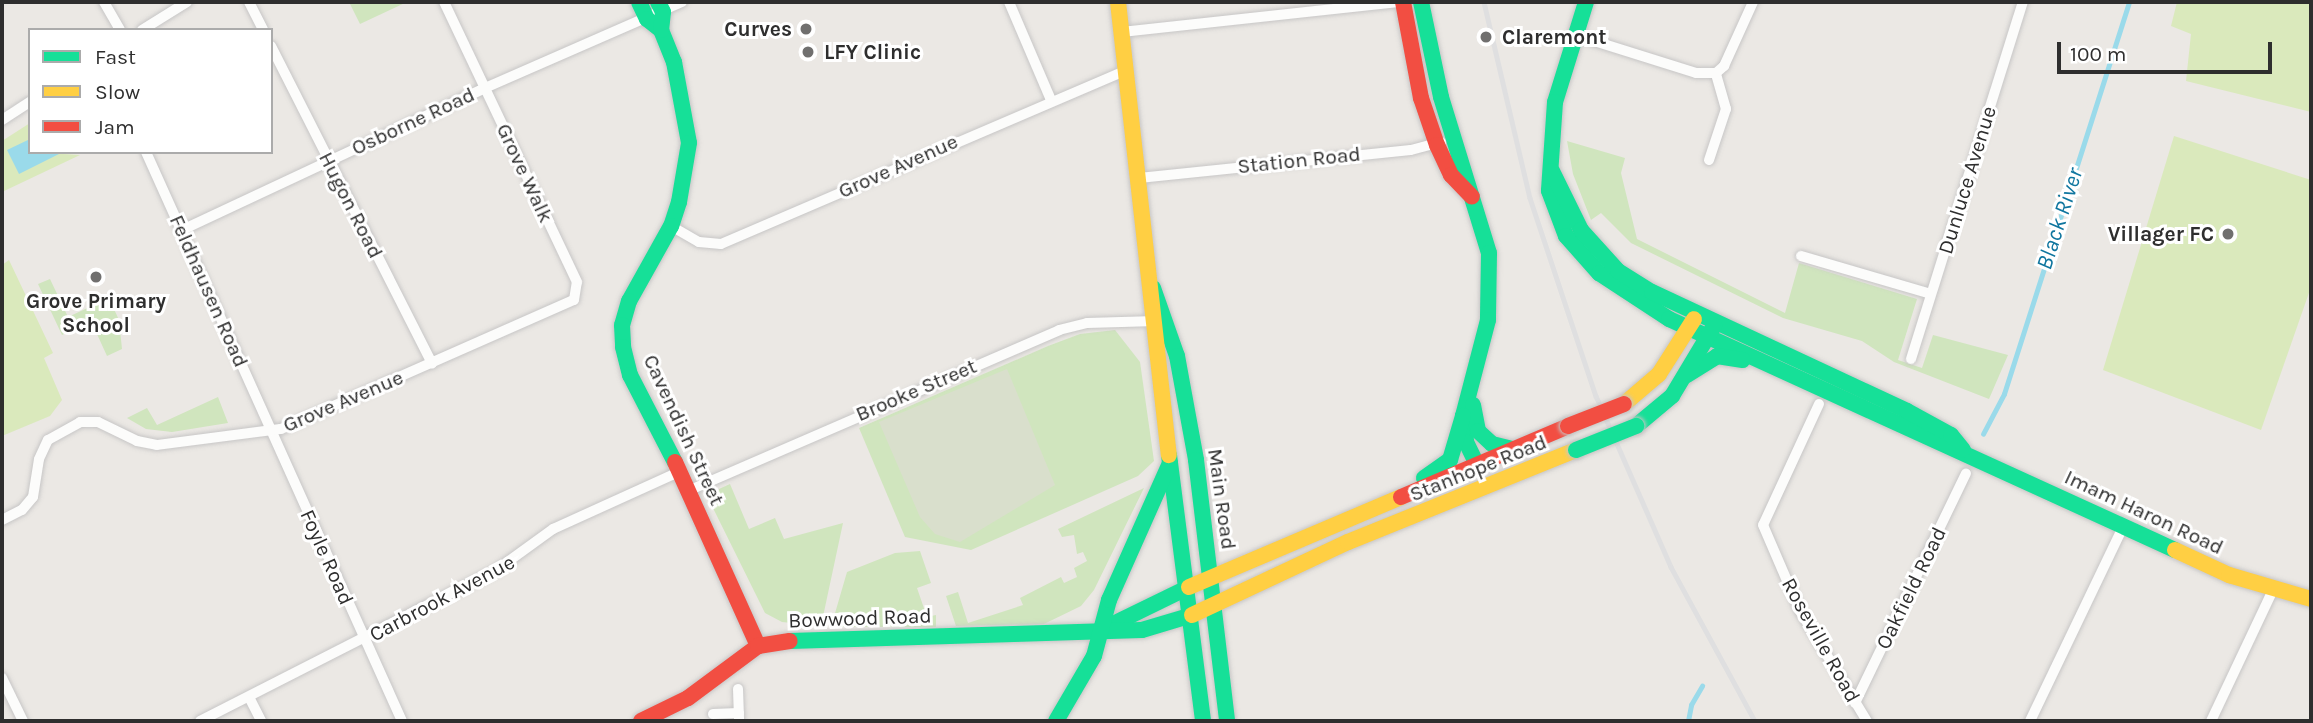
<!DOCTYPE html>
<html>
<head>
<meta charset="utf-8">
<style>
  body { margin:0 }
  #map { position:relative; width:2313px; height:723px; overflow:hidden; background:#ebe8e4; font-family:Karla,sans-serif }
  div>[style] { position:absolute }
  .green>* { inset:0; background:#d0e5be }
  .cemetery>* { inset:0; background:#d9dfcc }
  .pitch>* { inset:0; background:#dae9bc }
  .water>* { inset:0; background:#9adaea }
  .stream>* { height:4.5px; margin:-2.25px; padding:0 2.25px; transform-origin:2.25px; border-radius:2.25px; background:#9adaea }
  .roads { filter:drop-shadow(0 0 2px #c7c6c6) drop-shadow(0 0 2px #c7c6c6) }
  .street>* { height:10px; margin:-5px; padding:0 5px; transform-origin:5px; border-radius:5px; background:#fcfcfb }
  .fast>* { height:16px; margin:-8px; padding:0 8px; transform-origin:8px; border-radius:8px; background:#16e098 }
  .slow>* { height:16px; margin:-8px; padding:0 8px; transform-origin:8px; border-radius:8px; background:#ffcf43 }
  .jam>* { height:16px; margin:-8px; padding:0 8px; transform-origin:8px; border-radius:8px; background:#f24e42 }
  .rail>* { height:4.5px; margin:-2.25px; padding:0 2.25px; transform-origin:2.25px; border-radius:2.25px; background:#dfdfe0 }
  .bridges { filter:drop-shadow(0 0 2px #c6c5c4) drop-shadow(0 0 2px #c6c5c4) }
  .fast-bridge>* { height:16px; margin:-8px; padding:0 8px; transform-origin:8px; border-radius:8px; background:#16e098 }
  .jam-bridge>* { height:16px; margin:-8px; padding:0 8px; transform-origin:8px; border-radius:8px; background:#f24e42 }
  .dots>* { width:19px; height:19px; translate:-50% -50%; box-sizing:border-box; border:4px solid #fff; border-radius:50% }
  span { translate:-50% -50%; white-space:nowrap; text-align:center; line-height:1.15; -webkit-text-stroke:6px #fff; paint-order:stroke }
  .poi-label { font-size:21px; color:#2e2e2e; font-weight:700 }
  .right { translate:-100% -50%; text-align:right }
  .left { translate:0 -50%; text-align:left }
  .street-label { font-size:21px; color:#2e2e2e }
  .water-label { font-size:23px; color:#10769f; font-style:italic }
  .frame { position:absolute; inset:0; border:4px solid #2e2e2e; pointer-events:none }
  .legend { position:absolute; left:28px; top:28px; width:245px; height:126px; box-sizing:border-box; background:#fff; border:2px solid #ababab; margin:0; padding:9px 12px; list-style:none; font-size:21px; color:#2e2e2e }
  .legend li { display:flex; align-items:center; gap:14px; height:35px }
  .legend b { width:35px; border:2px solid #ababab }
  .scale { position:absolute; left:2057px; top:42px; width:215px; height:32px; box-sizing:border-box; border:4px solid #2e2e2e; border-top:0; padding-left:9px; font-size:21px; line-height:24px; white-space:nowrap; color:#2e2e2e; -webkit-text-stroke:5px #fff; paint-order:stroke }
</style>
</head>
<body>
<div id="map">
  <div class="green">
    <i style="clip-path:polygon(349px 2px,407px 2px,360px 24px)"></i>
    <i style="clip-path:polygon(1567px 141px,1625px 158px,1621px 173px,1637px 239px,1785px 313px,1799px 263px,1917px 299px,1898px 360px,1922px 368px,1933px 335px,2008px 355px,1989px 399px,1894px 362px,1862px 341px,1783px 318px,1631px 243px,1601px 213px,1591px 220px,1573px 174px)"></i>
    <i style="clip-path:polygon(50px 279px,68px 317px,109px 298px,119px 320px,122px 349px,107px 356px,91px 321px,62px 335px,38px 284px)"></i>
    <i style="clip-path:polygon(1115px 330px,1140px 362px,1154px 461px,1138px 476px,971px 550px,905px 537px,859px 428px,1048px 346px,1080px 334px)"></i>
    <i style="clip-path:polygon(218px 397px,228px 423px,172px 432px,146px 429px,127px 418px,147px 408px,157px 425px)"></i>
    <i style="clip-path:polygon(730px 484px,749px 529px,775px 518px,784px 539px,843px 523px,821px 626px,782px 622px,765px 613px,712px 506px,719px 489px)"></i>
    <i style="clip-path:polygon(1144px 488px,1094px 590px,1081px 606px,1044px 624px,956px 626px,946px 596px,958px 592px,968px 623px,1023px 605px,1020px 598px,1061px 577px,1064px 583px,1077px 577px,1074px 568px,1087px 561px,1083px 552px,1077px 554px,1074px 535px,1062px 537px,1058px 529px)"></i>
    <i style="clip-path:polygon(920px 551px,931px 583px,917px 588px,927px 617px,936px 615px,936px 627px,831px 627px,847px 572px,895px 553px)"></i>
  </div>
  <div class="cemetery">
    <i style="clip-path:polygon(1007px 369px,1055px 485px,960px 542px,935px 534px,920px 517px,879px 422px)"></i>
  </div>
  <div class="pitch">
    <i style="clip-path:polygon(2177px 2px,2311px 2px,2311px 112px,2186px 81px,2191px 34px,2171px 26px)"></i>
    <i style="clip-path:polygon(30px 123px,30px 152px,80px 155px,2px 192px,2px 141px)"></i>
    <i style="clip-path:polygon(2174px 136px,2311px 180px,2311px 287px,2261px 430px,2103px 370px)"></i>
    <i style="clip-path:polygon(9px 260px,53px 353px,44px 358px,62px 400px,50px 416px,2px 436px,2px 265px)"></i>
  </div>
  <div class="water">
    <i style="clip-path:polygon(30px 139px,30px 152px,63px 152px,19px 174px,7px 150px)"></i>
  </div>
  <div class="stream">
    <i style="left:1983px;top:434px;width:45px;rotate:-62.3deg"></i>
    <i style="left:2004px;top:394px;width:411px;rotate:-72.3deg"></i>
    <i style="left:1688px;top:721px;width:16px;rotate:-79deg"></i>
    <i style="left:1691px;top:705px;width:22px;rotate:-60deg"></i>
  </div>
  <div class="roads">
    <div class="street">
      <i style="left:104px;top:2px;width:32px;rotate:60deg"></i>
      <i style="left:249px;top:2px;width:31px;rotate:63deg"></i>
      <i style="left:1009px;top:2px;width:107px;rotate:66.8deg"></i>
      <i style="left:142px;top:30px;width:53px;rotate:-31.9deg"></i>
      <i style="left:1122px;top:32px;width:280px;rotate:-6.2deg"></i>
      <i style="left:1575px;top:35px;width:127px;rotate:17.4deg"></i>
      <i style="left:1696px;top:73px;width:20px"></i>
      <i style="left:1716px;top:73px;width:11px;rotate:-41deg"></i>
      <i style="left:1724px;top:66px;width:70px;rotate:-65.6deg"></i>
      <i style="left:271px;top:46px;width:356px;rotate:63.1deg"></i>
      <i style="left:2px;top:120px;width:33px;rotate:-33deg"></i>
      <i style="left:146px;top:152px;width:624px;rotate:65.78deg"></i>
      <i style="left:1709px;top:160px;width:54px;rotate:-71.6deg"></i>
      <i style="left:1726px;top:109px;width:37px;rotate:-106deg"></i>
      <i style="left:1139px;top:178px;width:273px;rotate:-5.9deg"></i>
      <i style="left:1411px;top:150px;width:31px;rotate:-15deg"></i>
      <i style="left:671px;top:226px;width:32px;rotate:30deg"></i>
      <i style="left:699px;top:242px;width:22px;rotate:5deg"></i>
      <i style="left:721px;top:244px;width:441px;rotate:-23.2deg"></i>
      <i style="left:182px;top:230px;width:335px;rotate:-25.1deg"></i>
      <i style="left:485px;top:88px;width:215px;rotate:-23.6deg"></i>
      <i style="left:1801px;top:256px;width:135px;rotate:16.3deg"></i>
      <i style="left:1911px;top:359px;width:374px;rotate:-72.6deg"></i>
      <i style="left:1819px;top:404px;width:133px;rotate:114.8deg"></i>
      <i style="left:1763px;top:525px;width:94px;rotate:66.7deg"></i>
      <i style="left:1800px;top:611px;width:129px;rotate:58.7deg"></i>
      <i style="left:690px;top:490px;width:402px;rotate:-23.4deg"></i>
      <i style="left:1059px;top:330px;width:29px;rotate:-14deg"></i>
      <i style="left:1087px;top:323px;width:69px;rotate:-1.7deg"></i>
      <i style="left:2px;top:520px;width:22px;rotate:-27deg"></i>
      <i style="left:22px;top:510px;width:17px;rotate:-50deg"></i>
      <i style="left:33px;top:497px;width:38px;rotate:-81deg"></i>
      <i style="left:39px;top:459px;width:21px;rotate:-65deg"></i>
      <i style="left:48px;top:440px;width:37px;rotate:-29deg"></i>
      <i style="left:80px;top:422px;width:18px"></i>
      <i style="left:98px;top:422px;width:43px;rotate:26deg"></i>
      <i style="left:137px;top:441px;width:20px;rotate:11deg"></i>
      <i style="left:157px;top:445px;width:125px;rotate:-7.4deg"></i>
      <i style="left:281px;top:429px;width:320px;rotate:-23.8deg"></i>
      <i style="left:574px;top:300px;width:18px;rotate:-81deg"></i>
      <i style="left:577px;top:282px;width:310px;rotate:-115.4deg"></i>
      <i style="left:2px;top:678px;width:48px;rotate:64deg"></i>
      <i style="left:738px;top:689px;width:32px;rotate:88deg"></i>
      <i style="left:249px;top:697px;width:27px;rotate:63deg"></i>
      <i style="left:1855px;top:703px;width:255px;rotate:-64.2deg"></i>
      <i style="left:713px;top:714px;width:26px;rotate:-2deg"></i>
      <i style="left:200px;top:721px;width:331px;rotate:-27deg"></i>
      <i style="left:495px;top:571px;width:72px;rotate:-35.9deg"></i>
      <i style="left:553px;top:529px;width:141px;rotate:-24.4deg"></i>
      <i style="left:2030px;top:721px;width:217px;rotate:-64.4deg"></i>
      <i style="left:2211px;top:721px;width:145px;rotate:-64.7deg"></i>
    </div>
    <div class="fast">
      <i style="left:639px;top:2px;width:19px;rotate:65deg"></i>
      <i style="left:647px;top:19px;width:18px;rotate:38deg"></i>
      <i style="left:661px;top:30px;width:35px;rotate:68deg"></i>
      <i style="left:674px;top:62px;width:82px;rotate:79.5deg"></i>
      <i style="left:689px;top:143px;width:60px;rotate:99.6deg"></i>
      <i style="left:679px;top:202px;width:25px;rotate:108deg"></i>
      <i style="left:671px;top:226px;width:86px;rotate:119.2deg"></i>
      <i style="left:629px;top:301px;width:25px;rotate:106deg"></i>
      <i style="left:622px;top:325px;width:22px;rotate:87deg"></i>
      <i style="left:623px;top:347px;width:29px;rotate:76deg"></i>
      <i style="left:630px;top:375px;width:98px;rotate:62.7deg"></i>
      <i style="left:658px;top:2px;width:11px;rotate:63deg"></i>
      <i style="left:663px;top:12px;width:18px;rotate:96deg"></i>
      <i style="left:1421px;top:2px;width:97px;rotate:78.1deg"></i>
      <i style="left:1441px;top:97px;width:163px;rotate:72.9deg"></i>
      <i style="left:1489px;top:253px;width:67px;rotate:90.9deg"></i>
      <i style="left:1488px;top:320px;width:99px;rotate:104.6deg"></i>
      <i style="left:1463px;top:416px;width:26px;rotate:83deg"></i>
      <i style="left:1466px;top:442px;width:25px;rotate:64deg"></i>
      <i style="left:1586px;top:2px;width:105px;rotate:107.2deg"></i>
      <i style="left:1555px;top:102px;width:89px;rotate:93.9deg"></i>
      <i style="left:1549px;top:191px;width:48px;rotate:69.3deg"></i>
      <i style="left:1566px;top:236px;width:50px;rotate:48.3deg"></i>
      <i style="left:1599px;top:273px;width:84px;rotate:33.3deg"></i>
      <i style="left:1669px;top:319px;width:556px;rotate:24.54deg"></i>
      <i style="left:1552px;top:171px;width:66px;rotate:63.8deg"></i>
      <i style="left:1581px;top:230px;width:55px;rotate:47.9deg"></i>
      <i style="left:1618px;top:271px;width:40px;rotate:32deg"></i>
      <i style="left:1652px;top:292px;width:281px;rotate:25deg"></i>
      <i style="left:1907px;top:411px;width:50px;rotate:28.6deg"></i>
      <i style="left:1951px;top:435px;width:19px;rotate:51deg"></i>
      <i style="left:1153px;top:288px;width:72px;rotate:70.6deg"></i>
      <i style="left:1177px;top:356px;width:106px;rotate:79.6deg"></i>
      <i style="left:1196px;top:460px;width:263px;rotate:83.2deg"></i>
      <i style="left:1687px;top:375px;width:36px;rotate:-32deg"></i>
      <i style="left:1717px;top:356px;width:26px;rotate:9deg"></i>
      <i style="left:1473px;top:405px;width:26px;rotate:79deg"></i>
      <i style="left:1478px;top:431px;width:19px;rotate:43deg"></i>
      <i style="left:1492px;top:444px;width:21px;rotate:14deg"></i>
      <i style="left:1636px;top:426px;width:47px;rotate:-39.8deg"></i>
      <i style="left:1672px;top:396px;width:82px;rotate:-59deg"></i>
      <i style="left:1169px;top:455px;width:268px;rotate:82.7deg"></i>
      <i style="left:1424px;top:478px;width:32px;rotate:-35deg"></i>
      <i style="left:1450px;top:460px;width:46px;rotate:-73.5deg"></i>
      <i style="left:1103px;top:629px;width:96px;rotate:-26deg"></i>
      <i style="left:790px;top:641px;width:352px;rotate:-1.8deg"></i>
      <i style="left:1142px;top:630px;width:52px;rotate:-16.7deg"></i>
      <i style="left:1056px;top:721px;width:75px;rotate:-59.7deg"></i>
      <i style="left:1094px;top:656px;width:58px;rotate:-75deg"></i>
      <i style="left:1109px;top:600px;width:150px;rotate:-66deg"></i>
    </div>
    <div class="slow">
      <i style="left:1118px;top:2px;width:456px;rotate:83.6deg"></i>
      <i style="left:1624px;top:404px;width:46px;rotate:-40.6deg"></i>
      <i style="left:1659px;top:374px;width:65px;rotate:-57.5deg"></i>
      <i style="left:2175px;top:550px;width:60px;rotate:24.8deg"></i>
      <i style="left:2229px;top:575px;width:85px;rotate:16.3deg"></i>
      <i style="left:1189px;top:587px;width:230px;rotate:-23deg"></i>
      <i style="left:1192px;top:615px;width:172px;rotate:-25.1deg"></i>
      <i style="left:1348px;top:542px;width:246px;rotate:-22deg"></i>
    </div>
    <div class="jam">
      <i style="left:1403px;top:2px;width:98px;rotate:79.4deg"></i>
      <i style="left:1421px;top:98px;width:50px;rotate:71.2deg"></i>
      <i style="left:1437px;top:145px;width:33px;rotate:65deg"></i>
      <i style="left:1451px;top:175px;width:30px;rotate:46deg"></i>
      <i style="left:675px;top:462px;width:202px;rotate:65.7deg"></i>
      <i style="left:1401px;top:497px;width:181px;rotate:-23deg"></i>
      <i style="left:641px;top:721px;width:52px;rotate:-26.1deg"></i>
      <i style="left:688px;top:698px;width:87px;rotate:-36.6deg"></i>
      <i style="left:758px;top:646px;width:32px;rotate:-9deg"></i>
    </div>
  </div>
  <div class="rail">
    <i style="left:1484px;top:2px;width:201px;rotate:76.8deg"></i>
    <i style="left:1530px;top:198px;width:209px;rotate:71.6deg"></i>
    <i style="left:1596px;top:396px;width:187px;rotate:66.3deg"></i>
    <i style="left:1671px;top:567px;width:175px;rotate:61.4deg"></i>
  </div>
  <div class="bridges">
    <div class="fast-bridge">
      <i style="left:1576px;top:450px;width:65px;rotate:-21.8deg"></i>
    </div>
    <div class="jam-bridge">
      <i style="left:1568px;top:426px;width:60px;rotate:-21.4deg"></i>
    </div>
  </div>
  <div class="dots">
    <i style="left:806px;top:29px;background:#706f6e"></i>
    <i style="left:1486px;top:37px;background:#706f6e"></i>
    <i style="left:808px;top:52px;background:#706f6e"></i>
    <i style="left:2228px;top:234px;background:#706f6e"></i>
    <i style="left:96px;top:277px;background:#706f6e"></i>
  </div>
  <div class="poi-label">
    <span class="right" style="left:792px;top:29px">Curves</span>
    <span class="left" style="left:1502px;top:37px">Claremont</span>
    <span class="left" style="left:824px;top:52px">LFY Clinic</span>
    <span class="right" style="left:2214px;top:234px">Villager FC</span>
    <span style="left:96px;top:313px">Grove Primary<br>School</span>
  </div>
  <div class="street-label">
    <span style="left:413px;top:121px;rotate:-25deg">Osborne Road</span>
    <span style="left:1299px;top:160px;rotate:-6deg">Station Road</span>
    <span style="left:898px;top:166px;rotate:-24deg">Grove Avenue</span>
    <span style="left:525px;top:173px;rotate:65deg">Grove Walk</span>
    <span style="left:1967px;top:180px;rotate:-73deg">Dunluce Avenue</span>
    <span style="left:351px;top:205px;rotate:63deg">Hugon Road</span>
    <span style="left:209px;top:291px;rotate:66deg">Feldhausen Road</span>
    <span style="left:916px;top:390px;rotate:-23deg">Brooke Street</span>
    <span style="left:343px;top:401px;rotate:-23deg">Grove Avenue</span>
    <span style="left:684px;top:430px;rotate:65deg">Cavendish Street</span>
    <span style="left:1478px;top:468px;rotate:-22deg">Stanhope Road</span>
    <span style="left:1222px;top:499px;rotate:82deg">Main Road</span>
    <span style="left:2144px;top:512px;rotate:25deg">Imam Haron Road</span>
    <span style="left:327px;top:557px;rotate:66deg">Foyle Road</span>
    <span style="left:1911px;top:588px;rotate:-64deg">Oakfield Road</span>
    <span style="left:442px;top:598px;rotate:-28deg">Carbrook Avenue</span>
    <span style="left:860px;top:618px;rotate:-2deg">Bowwood Road</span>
    <span style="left:1821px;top:640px;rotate:61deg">Roseville Road</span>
  </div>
  <div class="water-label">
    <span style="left:2060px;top:219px;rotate:-72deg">Black River</span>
  </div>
  <div class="frame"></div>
  <ul class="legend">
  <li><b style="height:9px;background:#16e098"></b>Fast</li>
  <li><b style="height:9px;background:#ffcf43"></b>Slow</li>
  <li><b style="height:9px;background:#f24e42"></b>Jam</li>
  </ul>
  <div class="scale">100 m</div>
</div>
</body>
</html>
